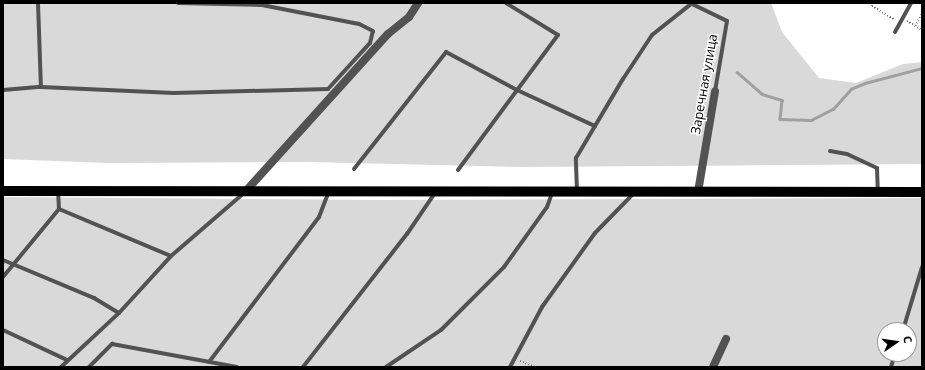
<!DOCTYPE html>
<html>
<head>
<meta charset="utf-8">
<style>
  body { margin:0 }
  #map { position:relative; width:925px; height:370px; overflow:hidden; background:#fff; font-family:"Open Sans",sans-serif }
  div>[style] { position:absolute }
  .green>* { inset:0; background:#d9d9d9 }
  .stream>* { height:2.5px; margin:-1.25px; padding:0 1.25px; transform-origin:1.25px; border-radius:1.25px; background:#a0a0a0 }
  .path>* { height:1.5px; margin-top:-0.75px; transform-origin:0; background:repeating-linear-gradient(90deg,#747474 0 1px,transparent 0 3px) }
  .service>* { height:4px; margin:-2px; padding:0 2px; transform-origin:2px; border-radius:2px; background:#525252 }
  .minor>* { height:8px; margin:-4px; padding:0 4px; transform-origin:4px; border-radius:4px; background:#525252 }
  .primary>* { height:10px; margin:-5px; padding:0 5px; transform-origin:5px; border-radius:5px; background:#000 }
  span { translate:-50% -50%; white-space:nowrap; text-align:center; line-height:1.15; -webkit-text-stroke:3px #fff; paint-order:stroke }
  .street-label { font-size:13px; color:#000 }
  .frame { position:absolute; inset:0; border:4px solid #000; pointer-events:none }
  .north { position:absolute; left:877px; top:322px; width:40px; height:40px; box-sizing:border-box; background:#fff; border:1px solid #999; border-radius:50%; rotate:77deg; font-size:11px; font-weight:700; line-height:16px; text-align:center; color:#000 }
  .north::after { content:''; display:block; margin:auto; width:14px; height:18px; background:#000; clip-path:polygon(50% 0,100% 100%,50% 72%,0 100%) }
</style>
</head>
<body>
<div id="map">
  <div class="green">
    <i style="clip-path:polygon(3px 3px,771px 3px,782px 32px,819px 78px,856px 83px,903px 64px,922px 62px,922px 164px,523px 167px,309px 162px,108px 163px,3px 159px)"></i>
    <i style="clip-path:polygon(evenodd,3px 197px,384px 200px,922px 198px,922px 367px,3px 367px,3px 197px,885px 330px,909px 330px,909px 354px,885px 354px,885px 330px)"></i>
  </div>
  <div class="stream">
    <i style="left:737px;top:72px;width:33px;rotate:41deg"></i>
    <i style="left:762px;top:94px;width:21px;rotate:17deg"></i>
    <i style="left:782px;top:100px;width:19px;rotate:96deg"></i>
    <i style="left:780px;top:119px;width:31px;rotate:2deg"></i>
    <i style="left:811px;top:120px;width:25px;rotate:-27deg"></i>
    <i style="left:833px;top:109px;width:27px;rotate:-48deg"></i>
    <i style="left:851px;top:89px;width:15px;rotate:-23deg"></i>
    <i style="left:865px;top:83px;width:59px;rotate:-14.7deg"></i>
  </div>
  <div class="path">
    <i style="left:874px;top:3px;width:4px;rotate:124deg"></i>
    <i style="left:872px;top:6px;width:27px;rotate:31deg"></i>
    <i style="left:907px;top:21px;width:17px;rotate:31deg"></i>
    <i style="left:915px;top:26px;width:15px;rotate:-62deg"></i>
    <i style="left:520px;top:361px;width:17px;rotate:21deg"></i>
  </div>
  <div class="service">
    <i style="left:38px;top:3px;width:84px;rotate:88deg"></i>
    <i style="left:690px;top:3px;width:41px;rotate:25.9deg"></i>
    <i style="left:727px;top:21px;width:71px;rotate:99.7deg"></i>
    <i style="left:895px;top:32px;width:33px;rotate:-61deg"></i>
    <i style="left:3px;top:90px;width:38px;rotate:-5deg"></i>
    <i style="left:41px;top:87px;width:133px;rotate:2.6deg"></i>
    <i style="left:174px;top:93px;width:154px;rotate:-1.5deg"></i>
    <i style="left:328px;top:89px;width:62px;rotate:-47.6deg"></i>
    <i style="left:370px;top:43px;width:12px;rotate:-76deg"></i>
    <i style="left:373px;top:31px;width:16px;rotate:-153deg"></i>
    <i style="left:359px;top:24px;width:99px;rotate:-168.9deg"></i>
    <i style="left:262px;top:5px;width:84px;rotate:-178.6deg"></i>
    <i style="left:830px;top:151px;width:17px;rotate:10deg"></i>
    <i style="left:847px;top:154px;width:33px;rotate:25deg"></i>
    <i style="left:877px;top:168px;width:24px;rotate:88deg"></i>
    <i style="left:354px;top:169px;width:149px;rotate:-51.8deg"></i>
    <i style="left:446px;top:52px;width:81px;rotate:28.2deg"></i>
    <i style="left:517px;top:90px;width:86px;rotate:24.8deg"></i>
    <i style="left:458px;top:170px;width:168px;rotate:-53.5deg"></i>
    <i style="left:558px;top:35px;width:61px;rotate:-148.4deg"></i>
    <i style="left:577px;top:192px;width:34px;rotate:-92deg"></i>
    <i style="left:576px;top:158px;width:92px;rotate:-59.3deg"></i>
    <i style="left:623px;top:79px;width:53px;rotate:-56.6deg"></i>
    <i style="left:652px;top:35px;width:50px;rotate:-38.5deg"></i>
    <i style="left:59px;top:209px;width:121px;rotate:22.8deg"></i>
    <i style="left:3px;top:260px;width:99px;rotate:22.7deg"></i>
    <i style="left:94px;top:298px;width:29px;rotate:31deg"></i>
    <i style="left:3px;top:277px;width:88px;rotate:-50.5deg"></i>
    <i style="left:59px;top:209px;width:17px;rotate:-93deg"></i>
    <i style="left:3px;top:330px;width:71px;rotate:25.1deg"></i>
    <i style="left:903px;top:330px;width:66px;rotate:-73.2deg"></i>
    <i style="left:209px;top:362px;width:182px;rotate:-52.8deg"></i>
    <i style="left:319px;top:217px;width:26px;rotate:-69deg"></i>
    <i style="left:61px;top:367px;width:79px;rotate:-43deg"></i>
    <i style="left:119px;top:313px;width:77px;rotate:-47.6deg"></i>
    <i style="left:171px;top:256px;width:96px;rotate:-40.8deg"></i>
    <i style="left:89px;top:367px;width:33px;rotate:-45deg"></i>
    <i style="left:112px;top:344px;width:127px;rotate:10.4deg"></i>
    <i style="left:303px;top:367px;width:169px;rotate:-52deg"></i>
    <i style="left:407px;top:234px;width:50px;rotate:-55.7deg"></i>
    <i style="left:386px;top:367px;width:66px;rotate:-33.9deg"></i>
    <i style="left:441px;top:330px;width:89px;rotate:-45deg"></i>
    <i style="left:504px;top:267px;width:74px;rotate:-54.4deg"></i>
    <i style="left:547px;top:207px;width:15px;rotate:-70deg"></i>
    <i style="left:510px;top:367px;width:68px;rotate:-61.9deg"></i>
    <i style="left:542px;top:307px;width:91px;rotate:-54.4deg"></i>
    <i style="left:595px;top:233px;width:54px;rotate:-45.7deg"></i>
    <i style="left:891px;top:367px;width:14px;rotate:-73deg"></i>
  </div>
  <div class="minor">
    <i style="left:245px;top:192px;width:213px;rotate:-47.9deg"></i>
    <i style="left:388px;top:34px;width:27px;rotate:-39deg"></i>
    <i style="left:409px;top:17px;width:17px;rotate:-57deg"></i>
    <i style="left:698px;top:192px;width:102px;rotate:-80.4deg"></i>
    <i style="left:713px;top:367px;width:31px;rotate:-65deg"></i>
  </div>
  <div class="primary">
    <i style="left:3px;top:191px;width:919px;rotate:0.06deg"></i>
  </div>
  <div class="street-label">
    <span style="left:704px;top:84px;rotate:-80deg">Заречная улица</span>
  </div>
  <div class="frame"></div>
  <div class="north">С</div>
</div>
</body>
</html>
